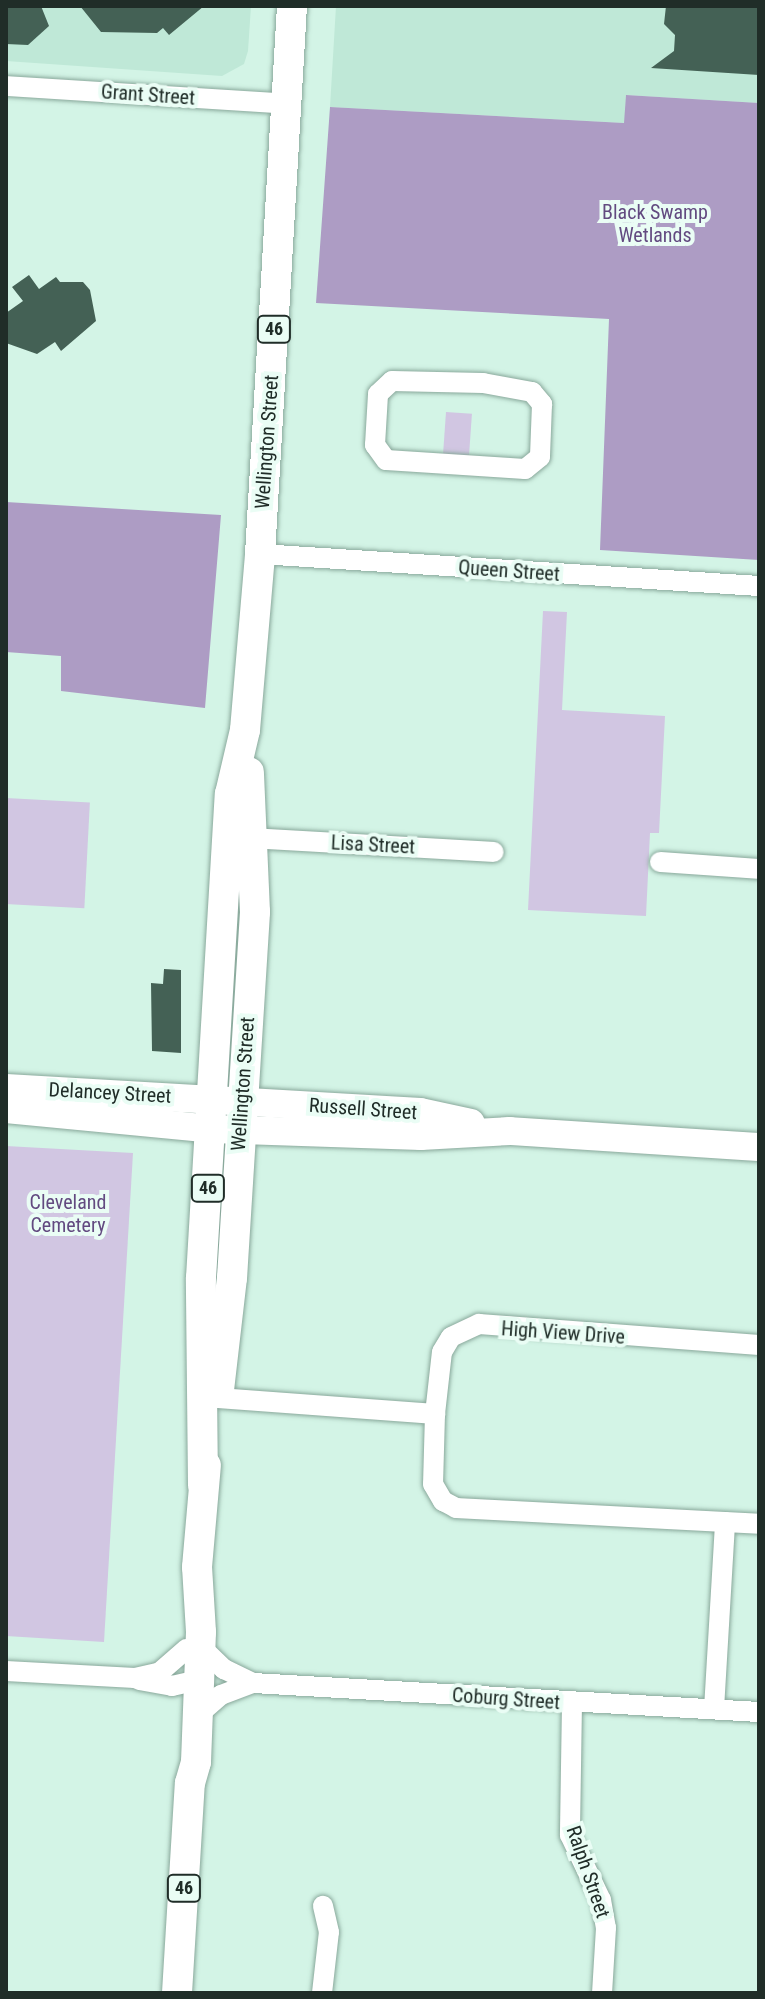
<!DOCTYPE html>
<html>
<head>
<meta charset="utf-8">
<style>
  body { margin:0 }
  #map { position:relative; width:765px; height:1999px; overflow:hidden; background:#d3f4e6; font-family:"Roboto Condensed",sans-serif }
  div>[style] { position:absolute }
  .built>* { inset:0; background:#bfe8d7 }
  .green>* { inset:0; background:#d1c6e2; transform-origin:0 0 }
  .forest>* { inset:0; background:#ad9cc4 }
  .building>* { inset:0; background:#446155 }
  .roads { filter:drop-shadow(0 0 2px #89a89b) drop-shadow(0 0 2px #89a89b) }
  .street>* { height:20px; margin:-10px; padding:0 10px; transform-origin:10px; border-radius:10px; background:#fff }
  .secondary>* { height:28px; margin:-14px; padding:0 14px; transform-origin:14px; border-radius:14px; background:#fff }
  .primary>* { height:30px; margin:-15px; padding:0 15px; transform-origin:15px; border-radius:15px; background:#fff }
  span { translate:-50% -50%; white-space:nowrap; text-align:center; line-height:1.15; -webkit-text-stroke:8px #eafdf5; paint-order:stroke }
  .shield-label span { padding:2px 6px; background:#eafdf5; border:2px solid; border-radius:6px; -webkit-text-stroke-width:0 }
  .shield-label { font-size:18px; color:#202d28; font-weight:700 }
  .street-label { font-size:20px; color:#202d28 }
  .park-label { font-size:20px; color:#624a80 }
  .frame { position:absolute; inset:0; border:8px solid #202d28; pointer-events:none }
</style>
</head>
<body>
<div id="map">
  <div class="built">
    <i style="clip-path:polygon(6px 6px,251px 6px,248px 51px,244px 64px,222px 76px,6px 61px)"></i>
    <i style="clip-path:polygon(336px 6px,759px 6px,759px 103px,626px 95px,625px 123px,330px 107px)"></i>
  </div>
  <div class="green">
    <i style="left:446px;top:412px;width:26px;height:44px;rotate:4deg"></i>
    <i style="clip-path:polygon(543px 611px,567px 612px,562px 710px,665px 716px,659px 833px,650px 833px,646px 916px,528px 910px)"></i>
    <i style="left:6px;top:798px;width:84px;height:106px;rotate:3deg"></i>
    <i style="clip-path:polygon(6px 1146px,133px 1153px,104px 1642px,6px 1636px)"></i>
  </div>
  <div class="forest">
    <i style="clip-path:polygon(626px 95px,759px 103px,759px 560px,600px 550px,609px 319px,316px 303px,330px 107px,624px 123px)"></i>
    <i style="clip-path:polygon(6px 502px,221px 515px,205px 708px,61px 691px,61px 656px,6px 652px)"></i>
  </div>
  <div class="building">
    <i style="clip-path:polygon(6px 6px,41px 6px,49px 26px,28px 45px,6px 44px)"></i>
    <i style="clip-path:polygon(80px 6px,204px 6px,169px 35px,163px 28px,157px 33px,101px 32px)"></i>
    <i style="clip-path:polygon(666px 6px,759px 6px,759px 75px,651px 68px,674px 51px,675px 35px,664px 24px)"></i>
    <i style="clip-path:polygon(29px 275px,39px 289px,56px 277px,60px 282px,83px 282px,90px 290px,96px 321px,61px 351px,55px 342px,37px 354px,6px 343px,6px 313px,23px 301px,12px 287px)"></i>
    <i style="clip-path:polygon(164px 969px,181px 970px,181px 1053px,152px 1051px,151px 983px,163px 984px)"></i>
  </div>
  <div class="roads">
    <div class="street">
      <i style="left:6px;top:86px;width:284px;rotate:3.6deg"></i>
      <i style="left:392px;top:381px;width:91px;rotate:1.3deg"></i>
      <i style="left:483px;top:383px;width:50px;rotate:10.4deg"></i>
      <i style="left:532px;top:392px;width:16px;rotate:50deg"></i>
      <i style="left:542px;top:404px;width:53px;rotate:92.2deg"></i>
      <i style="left:540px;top:457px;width:19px;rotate:141deg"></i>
      <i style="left:525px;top:469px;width:139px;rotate:-176.3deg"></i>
      <i style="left:386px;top:460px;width:19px;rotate:-126deg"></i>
      <i style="left:375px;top:445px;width:51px;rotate:-86.6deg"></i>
      <i style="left:378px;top:394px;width:19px;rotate:-43deg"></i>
      <i style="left:260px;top:554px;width:500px;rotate:3.67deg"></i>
      <i style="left:251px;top:838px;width:243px;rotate:3.3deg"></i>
      <i style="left:660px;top:862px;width:99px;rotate:4deg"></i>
      <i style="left:218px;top:1398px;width:218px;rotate:4.2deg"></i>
      <i style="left:435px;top:1414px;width:62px;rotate:-83.6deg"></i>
      <i style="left:442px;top:1352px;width:17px;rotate:-59deg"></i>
      <i style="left:451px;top:1337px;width:31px;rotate:-25deg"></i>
      <i style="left:479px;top:1324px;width:281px;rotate:4.3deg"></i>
      <i style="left:435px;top:1414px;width:70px;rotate:91.6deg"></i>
      <i style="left:433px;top:1484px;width:20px;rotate:60deg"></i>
      <i style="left:443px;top:1501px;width:15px;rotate:28deg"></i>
      <i style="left:456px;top:1508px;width:269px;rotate:3deg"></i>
      <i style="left:201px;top:1647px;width:32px;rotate:44deg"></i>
      <i style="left:224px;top:1669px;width:32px;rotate:26deg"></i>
      <i style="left:6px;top:1671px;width:129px;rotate:3.1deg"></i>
      <i style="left:135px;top:1678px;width:26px;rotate:-13deg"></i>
      <i style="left:160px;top:1672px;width:35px;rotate:-41deg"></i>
      <i style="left:139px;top:1680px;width:34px;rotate:10deg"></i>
      <i style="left:172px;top:1686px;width:28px;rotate:-13deg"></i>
      <i style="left:572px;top:1703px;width:132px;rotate:90.9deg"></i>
      <i style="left:570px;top:1835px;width:72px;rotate:64.5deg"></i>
      <i style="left:601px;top:1900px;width:28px;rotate:80deg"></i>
      <i style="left:606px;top:1928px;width:65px;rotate:93.5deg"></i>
      <i style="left:714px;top:1709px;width:187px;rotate:-86.6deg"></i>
      <i style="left:725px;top:1522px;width:34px;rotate:3deg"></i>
      <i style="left:198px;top:1715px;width:30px;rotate:-41deg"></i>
      <i style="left:221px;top:1695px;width:34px;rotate:-21deg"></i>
      <i style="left:253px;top:1683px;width:507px;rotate:3.28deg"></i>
      <i style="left:322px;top:1993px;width:61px;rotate:-83.5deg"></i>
      <i style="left:329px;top:1932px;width:27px;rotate:-103deg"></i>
    </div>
    <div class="secondary">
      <i style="left:6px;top:1088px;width:415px;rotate:3.3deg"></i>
      <i style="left:420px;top:1112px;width:52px;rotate:12.2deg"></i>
      <i style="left:6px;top:1109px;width:207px;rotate:5.5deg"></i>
      <i style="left:212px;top:1129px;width:209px;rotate:1.9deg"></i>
      <i style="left:421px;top:1136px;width:89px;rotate:-3.2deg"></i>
      <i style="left:510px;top:1131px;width:250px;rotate:3.7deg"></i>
    </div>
    <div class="primary">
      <i style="left:219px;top:1390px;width:113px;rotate:-83.4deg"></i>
      <i style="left:232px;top:1278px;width:367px;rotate:-86.4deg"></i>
      <i style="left:255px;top:912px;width:140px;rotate:-92.5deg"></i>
      <i style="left:203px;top:1485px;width:207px;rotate:-90.6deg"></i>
      <i style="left:201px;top:1278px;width:485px;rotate:-86.6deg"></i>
      <i style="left:230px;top:794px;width:66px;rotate:-76.8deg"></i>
      <i style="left:245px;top:730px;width:177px;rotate:-85.1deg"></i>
      <i style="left:260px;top:554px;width:549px;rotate:-86.66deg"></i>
      <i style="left:177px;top:1993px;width:210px;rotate:-86.5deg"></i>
      <i style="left:190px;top:1783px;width:22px;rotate:-74deg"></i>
      <i style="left:196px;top:1762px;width:130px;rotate:-87.8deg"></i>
      <i style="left:201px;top:1632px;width:65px;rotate:-93.5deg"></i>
      <i style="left:197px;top:1567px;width:102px;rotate:-85deg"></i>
    </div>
  </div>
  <div class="shield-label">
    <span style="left:274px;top:329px">46</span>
    <span style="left:208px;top:1188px">46</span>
    <span style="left:184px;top:1888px">46</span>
  </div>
  <div class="street-label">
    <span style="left:148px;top:95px;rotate:4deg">Grant Street</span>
    <span style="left:267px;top:442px;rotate:-86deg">Wellington Street</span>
    <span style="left:509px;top:571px;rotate:4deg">Queen Street</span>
    <span style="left:373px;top:845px;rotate:3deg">Lisa Street</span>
    <span style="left:243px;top:1084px;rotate:-86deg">Wellington Street</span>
    <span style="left:110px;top:1093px;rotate:3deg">Delancey Street</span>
    <span style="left:363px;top:1109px;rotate:4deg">Russell Street</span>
    <span style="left:563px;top:1333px;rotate:4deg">High View Drive</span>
    <span style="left:506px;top:1699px;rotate:4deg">Coburg Street</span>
    <span style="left:588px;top:1872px;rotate:71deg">Ralph Street</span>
  </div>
  <div class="park-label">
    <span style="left:655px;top:224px">Black Swamp<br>Wetlands</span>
    <span style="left:68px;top:1214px">Cleveland<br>Cemetery</span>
  </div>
  <div class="frame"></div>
</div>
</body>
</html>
